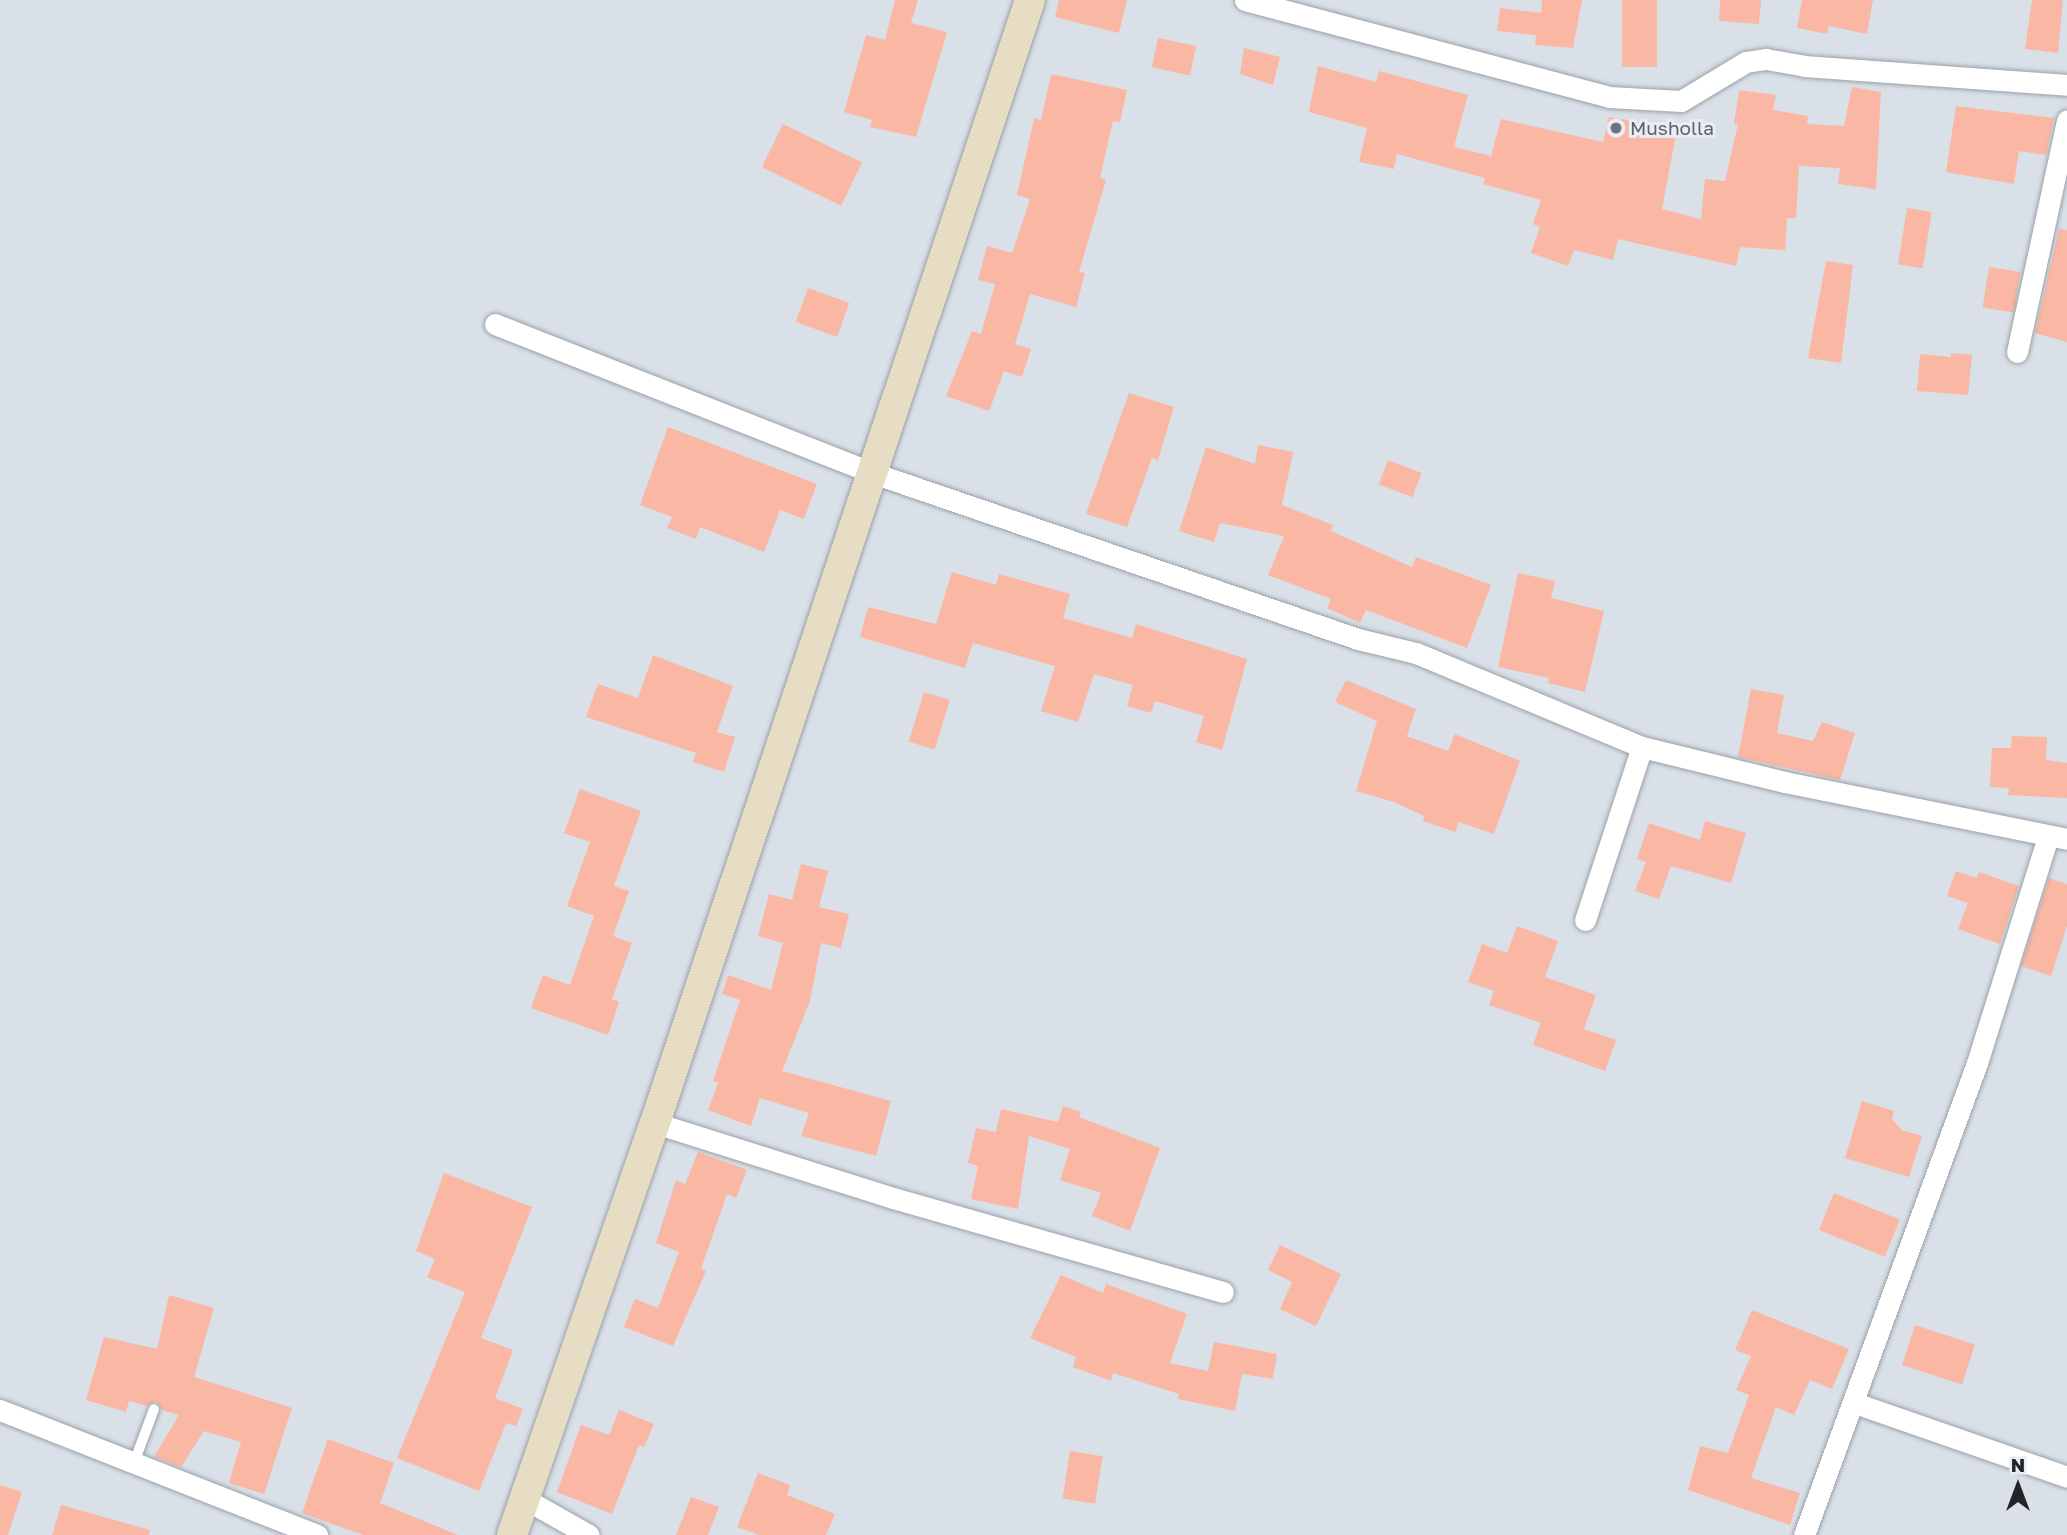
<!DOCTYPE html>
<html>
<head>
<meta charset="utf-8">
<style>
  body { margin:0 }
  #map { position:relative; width:2067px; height:1535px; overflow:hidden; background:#dae0e8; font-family:"Golos Text",sans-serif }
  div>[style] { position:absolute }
  .building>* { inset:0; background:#fab7a4; transform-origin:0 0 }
  .roads { filter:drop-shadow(0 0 2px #9ba1a8) drop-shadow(0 0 2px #9ba1a8) }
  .lane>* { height:10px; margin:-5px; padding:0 5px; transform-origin:5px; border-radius:5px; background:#fff }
  .street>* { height:21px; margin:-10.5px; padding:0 10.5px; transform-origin:10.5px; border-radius:10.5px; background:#fff }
  .secondary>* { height:30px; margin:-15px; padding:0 15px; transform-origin:15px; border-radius:15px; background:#e6ddc4 }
  .dots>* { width:19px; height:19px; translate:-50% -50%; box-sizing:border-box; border:4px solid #e8edf5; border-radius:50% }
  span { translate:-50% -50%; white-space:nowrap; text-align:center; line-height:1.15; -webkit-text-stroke:6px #e8edf5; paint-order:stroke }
  .worship-label { font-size:19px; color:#5b616d }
  .left { translate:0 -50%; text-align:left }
  .north { position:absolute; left:1983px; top:1451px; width:70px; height:70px; -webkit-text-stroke:5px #e8edf5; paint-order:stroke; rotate:0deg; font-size:19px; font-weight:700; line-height:28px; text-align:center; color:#222427 }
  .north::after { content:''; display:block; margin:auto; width:24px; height:32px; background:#222427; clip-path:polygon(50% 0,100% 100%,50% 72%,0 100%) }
</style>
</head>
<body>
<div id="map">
  <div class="building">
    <i style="clip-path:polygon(895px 0,918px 0,911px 23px,947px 32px,916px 137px,870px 127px,872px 120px,844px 112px,866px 35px,885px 40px)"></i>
    <i style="clip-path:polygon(1059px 0,1127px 0,1119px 33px,1055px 17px)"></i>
    <i style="clip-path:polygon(1542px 0,1582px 0,1573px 48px,1535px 45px,1536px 35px,1497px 31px,1500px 8px,1541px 13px)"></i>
    <i style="left:1622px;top:0;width:35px;height:67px"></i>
    <i style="clip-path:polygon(1720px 0,1761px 0,1759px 24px,1719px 21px)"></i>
    <i style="clip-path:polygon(1802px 0,1873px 0,1867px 34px,1829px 26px,1827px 34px,1797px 28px)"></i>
    <i style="clip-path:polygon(2032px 0,2063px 0,2058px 53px,2025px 49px)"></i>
    <i style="left:1158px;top:38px;width:39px;height:30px;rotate:12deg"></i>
    <i style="clip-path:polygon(1244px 48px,1280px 57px,1273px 85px,1240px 74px)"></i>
    <i style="clip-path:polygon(1318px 66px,1376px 82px,1379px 71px,1468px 95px,1454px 147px,1491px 156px,1501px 119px,1603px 142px,1609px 117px,1677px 129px,1662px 209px,1701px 219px,1705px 179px,1725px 181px,1738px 124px,1734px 124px,1739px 90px,1776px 95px,1773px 110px,1808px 116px,1807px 124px,1844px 126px,1852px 87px,1881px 92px,1876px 189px,1838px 184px,1840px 168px,1799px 166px,1796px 218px,1787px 218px,1785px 250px,1740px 247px,1736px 266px,1618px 239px,1613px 260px,1574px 250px,1568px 266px,1531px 253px,1540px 227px,1533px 224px,1541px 200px,1483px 184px,1485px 178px,1397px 154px,1394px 169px,1359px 162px,1367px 128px,1309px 112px)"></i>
    <i style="clip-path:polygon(1051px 74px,1127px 90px,1120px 122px,1113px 121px,1100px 178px,1106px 180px,1079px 272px,1085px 273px,1076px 307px,1030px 294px,1015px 344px,1031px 349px,1022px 377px,1004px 371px,989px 411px,946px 396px,972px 331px,981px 334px,995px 284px,978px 280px,987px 246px,1012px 253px,1030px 199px,1017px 195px,1034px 118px,1041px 120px)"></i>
    <i style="clip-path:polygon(1956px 106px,2054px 118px,2046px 155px,2019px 151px,2014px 184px,1946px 172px)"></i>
    <i style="left:783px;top:124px;width:88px;height:48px;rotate:26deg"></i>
    <i style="left:1907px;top:208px;width:25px;height:57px;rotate:9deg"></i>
    <i style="clip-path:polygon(2059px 229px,2067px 230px,2067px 342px,2035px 333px)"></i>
    <i style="clip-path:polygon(1826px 261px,1853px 265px,1841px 363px,1808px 358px)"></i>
    <i style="left:1989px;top:267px;width:32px;height:41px;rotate:9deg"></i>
    <i style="left:808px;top:288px;width:44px;height:36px;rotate:20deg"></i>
    <i style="clip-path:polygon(1951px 353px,1972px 355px,1968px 395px,1917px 391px,1920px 354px,1951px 357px)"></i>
    <i style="clip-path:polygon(1129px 393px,1174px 407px,1158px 460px,1152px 458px,1127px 527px,1086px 514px)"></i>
    <i style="clip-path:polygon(668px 427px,817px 484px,804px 519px,780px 510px,764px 552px,700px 527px,696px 539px,667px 528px,672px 517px,640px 505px)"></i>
    <i style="clip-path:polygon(1258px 445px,1293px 452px,1282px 505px,1333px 525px,1331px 531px,1412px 567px,1416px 557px,1491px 585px,1467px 648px,1366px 610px,1360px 623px,1327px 608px,1331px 599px,1268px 575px,1284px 536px,1220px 523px,1214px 542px,1179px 531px,1206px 447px,1255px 464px)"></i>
    <i style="left:1388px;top:460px;width:36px;height:26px;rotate:21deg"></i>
    <i style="clip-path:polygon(952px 572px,996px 585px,999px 574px,1070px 594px,1063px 618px,1132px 638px,1136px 624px,1247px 659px,1222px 750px,1196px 742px,1204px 716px,1155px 701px,1151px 713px,1127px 706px,1133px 685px,1094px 674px,1078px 722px,1041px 711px,1055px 666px,973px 643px,965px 668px,860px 637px,868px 607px,936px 624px)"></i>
    <i style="clip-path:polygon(1518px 573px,1555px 581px,1551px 598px,1604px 611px,1585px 692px,1548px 683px,1549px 678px,1498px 667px)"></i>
    <i style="clip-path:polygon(653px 655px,733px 686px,717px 732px,735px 737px,724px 772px,693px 762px,696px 753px,586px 717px,598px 684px,638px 698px)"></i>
    <i style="clip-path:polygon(1346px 680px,1416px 709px,1407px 736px,1448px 751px,1455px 734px,1520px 761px,1494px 834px,1459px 822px,1455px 832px,1423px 821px,1424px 816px,1394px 802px,1356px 791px,1377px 721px,1335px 702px)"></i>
    <i style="clip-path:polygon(1751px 689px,1784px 695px,1777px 733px,1813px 741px,1822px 722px,1855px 733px,1840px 780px,1738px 757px)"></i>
    <i style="left:924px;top:692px;width:27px;height:52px;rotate:17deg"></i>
    <i style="clip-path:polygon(2012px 736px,2047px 737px,2046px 760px,2067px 763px,2067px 798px,2008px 795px,2009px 788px,1990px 787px,1992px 748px,2011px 748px)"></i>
    <i style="clip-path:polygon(580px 789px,641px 811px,614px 886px,629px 891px,613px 936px,632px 943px,612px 999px,619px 1002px,608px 1035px,531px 1008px,543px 975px,570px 985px,594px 916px,567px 906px,590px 842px,564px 833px)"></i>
    <i style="clip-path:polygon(1705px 821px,1746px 833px,1731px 883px,1671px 866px,1659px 899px,1635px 891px,1646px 862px,1637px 859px,1649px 823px,1700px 840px)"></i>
    <i style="clip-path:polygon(801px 864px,828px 871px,819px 907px,849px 914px,841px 948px,821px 943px,810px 1001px,782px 1071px,891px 1101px,876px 1156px,801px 1136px,809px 1113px,760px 1098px,751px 1126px,708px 1110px,718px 1083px,713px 1081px,740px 1000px,722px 994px,728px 975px,771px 990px,783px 943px,758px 936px,769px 894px,792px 900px)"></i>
    <i style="clip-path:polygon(1956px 871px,1977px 878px,1979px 872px,2019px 886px,2000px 944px,1958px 929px,1968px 903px,1947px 896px)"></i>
    <i style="clip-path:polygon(2049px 878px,2067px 884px,2067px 926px,2051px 976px,2021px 966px)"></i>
    <i style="clip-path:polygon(1517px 926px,1558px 941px,1545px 977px,1596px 995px,1584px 1029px,1616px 1040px,1605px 1071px,1533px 1045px,1541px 1023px,1489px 1005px,1494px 991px,1468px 982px,1482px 944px,1507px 953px)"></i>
    <i style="clip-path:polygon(1862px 1101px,1894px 1111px,1892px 1119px,1902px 1130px,1922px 1136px,1909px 1177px,1845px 1158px)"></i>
    <i style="clip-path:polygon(1063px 1106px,1081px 1112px,1079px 1117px,1160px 1148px,1130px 1231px,1092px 1216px,1101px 1193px,1060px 1180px,1070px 1149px,1029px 1136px,1018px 1209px,971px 1199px,978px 1166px,968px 1163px,976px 1128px,996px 1132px,1001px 1109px,1058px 1122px)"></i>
    <i style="clip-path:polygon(698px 1152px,747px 1170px,736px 1198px,727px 1194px,701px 1269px,706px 1271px,673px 1346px,624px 1327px,635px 1299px,658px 1308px,679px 1252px,656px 1243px,676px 1180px,685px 1184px)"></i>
    <i style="clip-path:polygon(444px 1173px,532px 1207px,481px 1338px,513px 1350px,495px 1398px,523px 1409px,516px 1426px,506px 1423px,479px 1491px,397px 1458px,465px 1292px,427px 1277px,435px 1259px,416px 1251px)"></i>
    <i style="left:1834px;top:1193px;width:71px;height:40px;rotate:22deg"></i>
    <i style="clip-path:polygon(1280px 1245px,1341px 1274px,1316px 1326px,1280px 1309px,1292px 1282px,1268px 1270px)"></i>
    <i style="clip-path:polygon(1061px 1275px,1103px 1293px,1106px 1284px,1187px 1314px,1170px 1363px,1208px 1371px,1214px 1342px,1277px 1354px,1273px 1379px,1242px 1374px,1235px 1411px,1178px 1399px,1179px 1394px,1113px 1373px,1111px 1381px,1073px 1367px,1076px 1357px,1030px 1338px)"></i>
    <i style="clip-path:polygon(169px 1295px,214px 1308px,194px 1377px,292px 1408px,264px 1494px,229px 1483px,241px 1442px,204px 1431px,181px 1467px,154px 1457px,179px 1415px,162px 1410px,156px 1401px,147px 1406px,129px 1401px,126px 1412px,86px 1400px,104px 1337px,157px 1349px)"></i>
    <i style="clip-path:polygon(1752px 1310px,1849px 1349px,1832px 1389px,1810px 1380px,1794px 1415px,1776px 1407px,1751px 1478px,1800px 1493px,1790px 1525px,1688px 1490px,1700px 1446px,1728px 1453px,1749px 1395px,1736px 1390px,1751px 1356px,1735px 1350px)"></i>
    <i style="left:1915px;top:1325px;width:63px;height:42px;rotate:18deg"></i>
    <i style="clip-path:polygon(619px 1410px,654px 1424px,644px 1447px,639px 1445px,612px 1514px,557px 1492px,581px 1425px,609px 1435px)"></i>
    <i style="clip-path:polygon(328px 1439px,394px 1463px,380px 1503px,458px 1535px,363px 1535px,302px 1513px)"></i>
    <i style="left:1070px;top:1451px;width:33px;height:48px;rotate:9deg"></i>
    <i style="clip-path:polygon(758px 1473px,790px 1485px,787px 1495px,835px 1514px,826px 1535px,759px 1535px,737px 1527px)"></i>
    <i style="clip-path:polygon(0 1485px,22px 1492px,8px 1535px,0 1535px)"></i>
    <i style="clip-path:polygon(691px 1497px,719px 1507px,708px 1535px,676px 1535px)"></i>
    <i style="clip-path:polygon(61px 1505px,150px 1530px,149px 1535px,52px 1535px)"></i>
  </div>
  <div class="roads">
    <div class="lane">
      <i style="left:135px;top:1460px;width:54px;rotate:-69.6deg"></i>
    </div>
    <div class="street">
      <i style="left:1245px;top:0;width:377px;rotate:14.9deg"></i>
      <i style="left:1609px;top:97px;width:72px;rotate:3.2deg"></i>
      <i style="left:1681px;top:101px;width:76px;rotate:-31deg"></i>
      <i style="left:1746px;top:62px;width:20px;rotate:-9deg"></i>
      <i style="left:1766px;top:59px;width:39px;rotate:10deg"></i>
      <i style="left:1804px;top:66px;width:264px;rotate:4.1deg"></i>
      <i style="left:495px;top:324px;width:406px;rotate:21.5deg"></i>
      <i style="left:873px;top:473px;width:513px;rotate:18.89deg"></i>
      <i style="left:1358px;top:639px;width:60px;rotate:13.6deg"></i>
      <i style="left:1416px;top:653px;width:245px;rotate:22.6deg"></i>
      <i style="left:1642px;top:747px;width:147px;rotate:13.8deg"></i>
      <i style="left:1785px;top:782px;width:288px;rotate:11.4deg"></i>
      <i style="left:2017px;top:352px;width:237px;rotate:-77.8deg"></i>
      <i style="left:1585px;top:920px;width:182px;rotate:-71.8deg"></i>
      <i style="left:655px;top:1123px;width:250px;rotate:17.5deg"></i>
      <i style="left:893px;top:1198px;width:343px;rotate:15.9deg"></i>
      <i style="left:1855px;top:1403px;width:225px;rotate:19.2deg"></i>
      <i style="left:0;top:1410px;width:341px;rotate:21.5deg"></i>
      <i style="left:525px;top:1499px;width:73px;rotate:29.4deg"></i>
      <i style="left:1804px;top:1535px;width:503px;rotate:-69.87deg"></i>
      <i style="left:1977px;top:1063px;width:238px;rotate:-72.6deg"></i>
    </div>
    <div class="secondary">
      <i style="left:512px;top:1535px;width:436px;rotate:-70.9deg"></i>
      <i style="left:655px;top:1123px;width:1184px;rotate:-71.53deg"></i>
    </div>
  </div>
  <div class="dots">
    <i style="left:1616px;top:128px;background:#6b7280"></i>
  </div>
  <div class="worship-label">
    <span class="left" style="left:1630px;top:128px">Musholla</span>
  </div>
  <div class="north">N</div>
</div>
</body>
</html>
